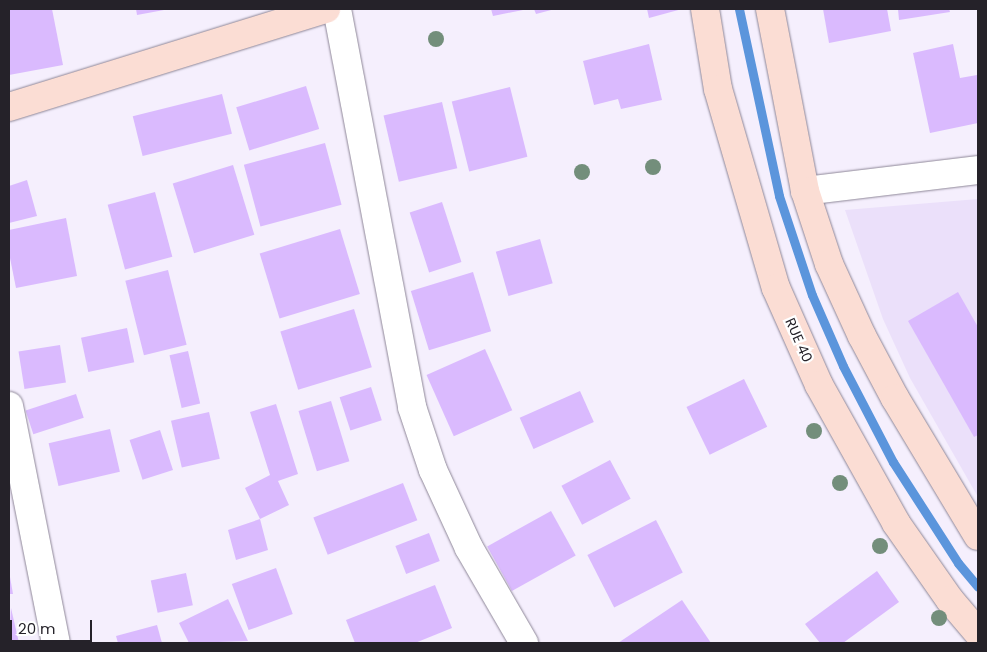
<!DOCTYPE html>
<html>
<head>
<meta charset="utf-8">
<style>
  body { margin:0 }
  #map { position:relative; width:987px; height:652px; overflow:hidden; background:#f5effd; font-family:Poppins,sans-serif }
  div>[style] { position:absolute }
  .built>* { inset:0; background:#ebe0fa }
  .stream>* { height:9px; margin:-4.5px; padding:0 4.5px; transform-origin:4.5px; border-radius:4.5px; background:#5b95dc }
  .building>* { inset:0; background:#dabafe; transform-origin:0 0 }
  .roads { filter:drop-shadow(0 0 1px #8e8798) drop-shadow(0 0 1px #8e8798) }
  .street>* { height:28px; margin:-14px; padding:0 14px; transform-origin:14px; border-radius:14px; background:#fff }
  .secondary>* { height:28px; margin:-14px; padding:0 14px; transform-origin:14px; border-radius:14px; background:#fbddd4 }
  .trees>* { width:16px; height:16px; margin:-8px; border-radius:50%; background:#738e7b }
  span { translate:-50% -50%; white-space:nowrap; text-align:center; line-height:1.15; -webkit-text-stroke:4.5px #fff; paint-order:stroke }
  .street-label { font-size:14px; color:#252229 }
  .frame { position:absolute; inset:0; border:10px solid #252229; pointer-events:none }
  .scale { position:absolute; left:10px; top:620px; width:82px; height:22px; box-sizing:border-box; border:2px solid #252229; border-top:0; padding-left:6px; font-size:15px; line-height:18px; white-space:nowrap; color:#252229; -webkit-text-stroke:4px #fff; paint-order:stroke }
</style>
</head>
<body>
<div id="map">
  <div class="built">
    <i style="clip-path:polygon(978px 199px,978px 497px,910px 378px,883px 319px,845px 210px)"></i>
  </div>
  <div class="stream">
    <i style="left:739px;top:9px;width:191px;rotate:77.9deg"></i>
    <i style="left:779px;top:196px;width:104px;rotate:71.6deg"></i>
    <i style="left:812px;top:295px;width:77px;rotate:66.4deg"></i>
    <i style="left:843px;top:366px;width:108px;rotate:62.5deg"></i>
    <i style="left:893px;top:462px;width:120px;rotate:57.2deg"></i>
    <i style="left:958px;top:563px;width:31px;rotate:50deg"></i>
  </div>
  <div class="building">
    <i style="clip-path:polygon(9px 9px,52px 9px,63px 65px,9px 75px)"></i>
    <i style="clip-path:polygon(136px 9px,164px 9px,164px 10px,137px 15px)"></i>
    <i style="clip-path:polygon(491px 9px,523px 9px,523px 10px,493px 16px)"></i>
    <i style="clip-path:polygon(534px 9px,555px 9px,536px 14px)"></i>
    <i style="clip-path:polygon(647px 9px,682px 9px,649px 18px)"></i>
    <i style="clip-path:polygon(823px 9px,887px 9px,891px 31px,829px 43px)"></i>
    <i style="clip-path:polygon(898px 9px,949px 9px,950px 12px,899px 20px)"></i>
    <i style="clip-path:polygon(649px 44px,662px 100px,621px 109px,618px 99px,594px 105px,583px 61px)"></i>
    <i style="clip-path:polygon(953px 44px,960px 78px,977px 75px,978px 123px,930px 133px,913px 53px)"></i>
    <i style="left:306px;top:86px;width:45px;height:73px;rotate:73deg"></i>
    <i style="left:510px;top:87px;width:72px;height:60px;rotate:76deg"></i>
    <i style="left:222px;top:94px;width:41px;height:92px;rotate:76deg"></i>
    <i style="left:442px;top:102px;width:68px;height:60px;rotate:77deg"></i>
    <i style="left:325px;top:143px;width:64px;height:84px;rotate:75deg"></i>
    <i style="left:233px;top:165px;width:73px;height:63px;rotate:73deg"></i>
    <i style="clip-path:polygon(27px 180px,37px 216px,9px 223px,9px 186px)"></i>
    <i style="left:155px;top:192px;width:67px;height:49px;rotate:75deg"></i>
    <i style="left:442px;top:202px;width:63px;height:34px;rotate:72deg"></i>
    <i style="clip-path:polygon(66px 218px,77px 276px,16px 288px,9px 253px,9px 230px)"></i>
    <i style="left:340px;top:229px;width:68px;height:84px;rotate:73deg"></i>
    <i style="left:540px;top:239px;width:46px;height:46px;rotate:74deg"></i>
    <i style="left:168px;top:270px;width:77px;height:44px;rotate:76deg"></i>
    <i style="left:473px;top:272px;width:62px;height:65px;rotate:73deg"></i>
    <i style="clip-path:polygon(958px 292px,978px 327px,978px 435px,974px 437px,908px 321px)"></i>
    <i style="left:354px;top:309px;width:61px;height:77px;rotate:73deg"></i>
    <i style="left:127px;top:328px;width:35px;height:47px;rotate:78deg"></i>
    <i style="left:60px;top:345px;width:38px;height:42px;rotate:81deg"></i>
    <i style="left:485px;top:349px;width:67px;height:64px;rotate:66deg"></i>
    <i style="left:188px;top:351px;width:54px;height:19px;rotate:77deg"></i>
    <i style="left:744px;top:379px;width:53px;height:64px;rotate:64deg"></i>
    <i style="left:371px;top:387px;width:35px;height:33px;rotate:72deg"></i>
    <i style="left:580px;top:391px;width:34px;height:66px;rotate:66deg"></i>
    <i style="left:76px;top:394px;width:25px;height:53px;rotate:72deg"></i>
    <i style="left:331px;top:401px;width:63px;height:34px;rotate:73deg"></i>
    <i style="clip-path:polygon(276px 404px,298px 474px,278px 481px,289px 505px,260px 519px,268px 550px,236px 560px,228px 530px,260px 519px,245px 488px,270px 475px,250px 412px)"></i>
    <i style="left:209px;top:412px;width:48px;height:39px;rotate:77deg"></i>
    <i style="left:110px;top:429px;width:44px;height:63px;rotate:77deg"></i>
    <i style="left:160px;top:430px;width:42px;height:32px;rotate:72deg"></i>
    <i style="left:610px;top:460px;width:44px;height:55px;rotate:62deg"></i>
    <i style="left:403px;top:483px;width:40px;height:96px;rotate:69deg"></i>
    <i style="left:551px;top:511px;width:51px;height:73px;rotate:61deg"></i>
    <i style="left:656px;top:520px;width:59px;height:77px;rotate:63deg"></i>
    <i style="left:429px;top:533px;width:30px;height:36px;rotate:69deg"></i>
    <i style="left:276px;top:568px;width:49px;height:47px;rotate:70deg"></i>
    <i style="clip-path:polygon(877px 571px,899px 602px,843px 643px,820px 643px,805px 624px)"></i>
    <i style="left:186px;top:573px;width:33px;height:36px;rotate:78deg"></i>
    <i style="clip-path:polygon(10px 577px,13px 594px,9px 594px,9px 578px)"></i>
    <i style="clip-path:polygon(435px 585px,452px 628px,415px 643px,355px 643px,346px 620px)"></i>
    <i style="clip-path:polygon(228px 599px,248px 641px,189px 643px,179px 623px)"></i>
    <i style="clip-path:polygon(682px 600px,711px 643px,618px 643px)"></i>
    <i style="clip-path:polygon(11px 608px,19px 643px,9px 643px)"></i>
    <i style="clip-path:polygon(157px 625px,162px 643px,118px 643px,116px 636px)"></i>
  </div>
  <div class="roads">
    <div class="street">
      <i style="left:337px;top:9px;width:405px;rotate:79.3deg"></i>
      <i style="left:412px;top:407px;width:66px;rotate:71.6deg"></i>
      <i style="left:433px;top:470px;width:86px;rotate:65.2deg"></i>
      <i style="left:469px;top:548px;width:110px;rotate:59.9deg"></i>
      <i style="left:805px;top:191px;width:174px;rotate:-6.9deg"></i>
      <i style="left:9px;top:406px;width:242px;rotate:78.8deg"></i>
    </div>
    <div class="secondary">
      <i style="left:705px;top:9px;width:81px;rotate:80.8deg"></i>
      <i style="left:718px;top:89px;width:207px;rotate:73.8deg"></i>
      <i style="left:776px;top:288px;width:106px;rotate:66.1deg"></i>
      <i style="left:819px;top:385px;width:158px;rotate:60.8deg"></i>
      <i style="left:896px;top:523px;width:94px;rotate:55deg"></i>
      <i style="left:950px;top:600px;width:43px;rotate:49.7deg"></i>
      <i style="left:770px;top:9px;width:185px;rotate:79.1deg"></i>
      <i style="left:805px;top:191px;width:77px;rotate:71.8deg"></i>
      <i style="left:829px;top:264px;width:79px;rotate:65.4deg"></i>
      <i style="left:862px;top:336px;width:70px;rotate:62deg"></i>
      <i style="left:895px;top:398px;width:161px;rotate:59deg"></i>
      <i style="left:9px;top:107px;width:332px;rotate:-17.2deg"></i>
    </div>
  </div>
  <div class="trees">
    <i style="left:436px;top:39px"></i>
    <i style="left:653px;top:167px"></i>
    <i style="left:582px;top:172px"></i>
    <i style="left:814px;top:431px"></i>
    <i style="left:840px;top:483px"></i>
    <i style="left:880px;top:546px"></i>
    <i style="left:939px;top:618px"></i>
  </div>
  <div class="street-label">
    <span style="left:799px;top:340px;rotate:66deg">RUE 40</span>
  </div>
  <div class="frame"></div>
  <div class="scale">20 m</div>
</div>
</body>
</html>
